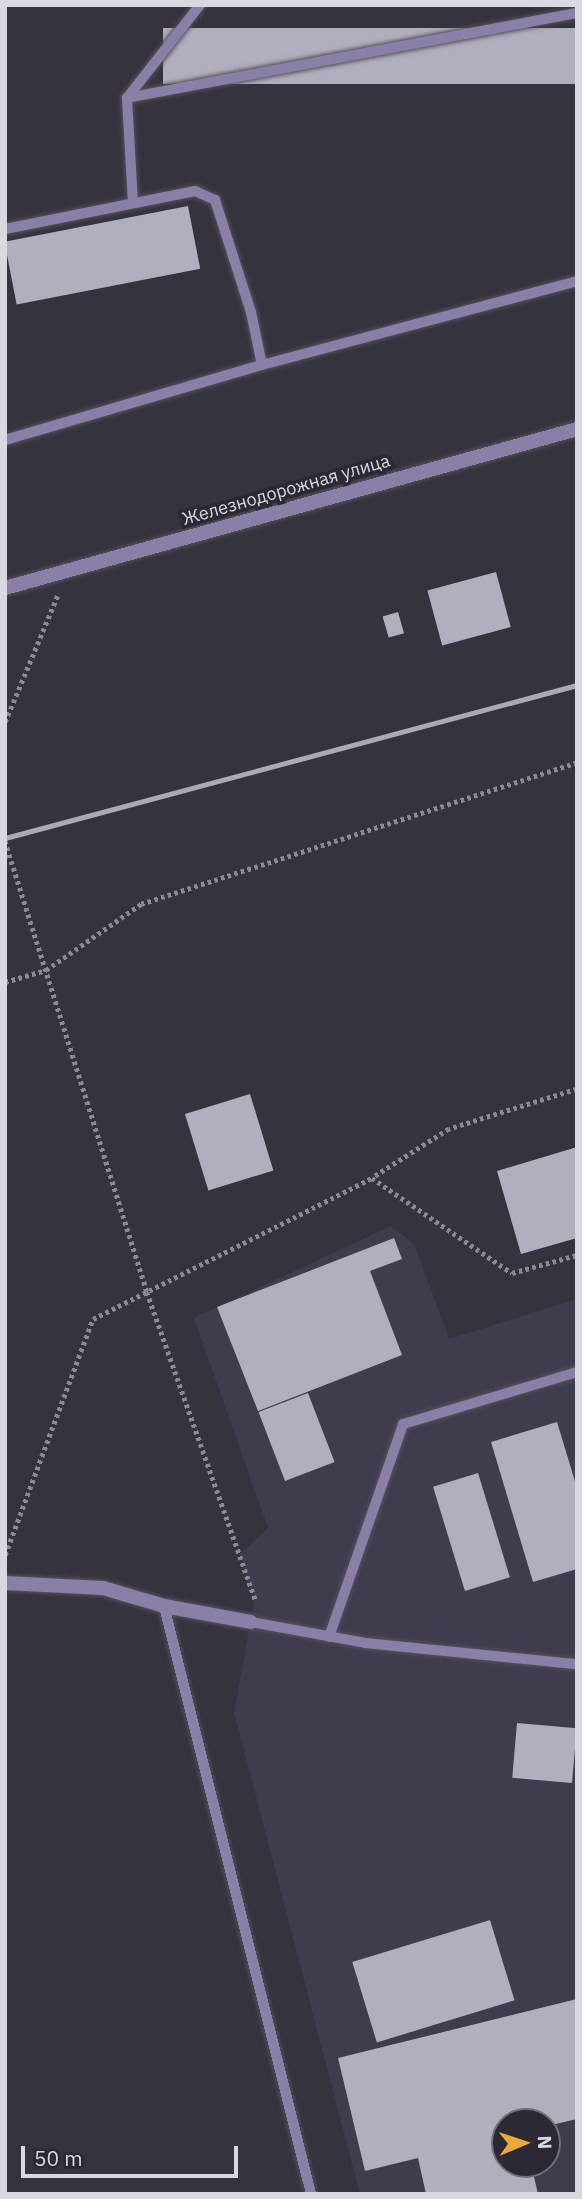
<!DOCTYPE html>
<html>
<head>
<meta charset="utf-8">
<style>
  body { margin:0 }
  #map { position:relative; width:582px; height:2199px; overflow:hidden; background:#36333f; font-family:"IBM Plex Sans",sans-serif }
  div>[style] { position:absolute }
  .built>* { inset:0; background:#403c4e }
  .building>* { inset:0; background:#b2aebe; transform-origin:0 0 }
  .path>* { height:4.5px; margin-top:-2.25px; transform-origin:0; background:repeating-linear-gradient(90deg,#8c8993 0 3.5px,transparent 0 7px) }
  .roads { filter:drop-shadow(0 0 2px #53515c) drop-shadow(0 0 2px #53515c) }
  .service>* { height:10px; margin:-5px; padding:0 5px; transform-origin:5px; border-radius:5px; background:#8a7fa7 }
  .minor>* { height:14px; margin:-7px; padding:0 7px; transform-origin:7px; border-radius:7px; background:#8a7fa7 }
  .rail>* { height:5px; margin:-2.5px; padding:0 2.5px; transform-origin:2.5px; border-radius:2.5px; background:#aba9b2 }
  span { translate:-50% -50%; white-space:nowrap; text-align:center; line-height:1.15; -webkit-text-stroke:7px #2c2935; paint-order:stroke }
  .street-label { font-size:18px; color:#d9d7df }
  .frame { position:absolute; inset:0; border:7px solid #d9d7df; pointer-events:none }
  .north { position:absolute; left:491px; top:2108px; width:70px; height:70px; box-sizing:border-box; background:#2c2935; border:2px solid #716f79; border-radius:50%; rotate:88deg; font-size:19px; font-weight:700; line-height:28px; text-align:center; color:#d9d7df }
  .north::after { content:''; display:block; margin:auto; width:24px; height:32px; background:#eda83b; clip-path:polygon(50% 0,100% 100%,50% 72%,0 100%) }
  .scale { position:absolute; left:21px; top:2146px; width:217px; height:32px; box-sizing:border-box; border:4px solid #d9d7df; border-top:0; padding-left:9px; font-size:21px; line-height:24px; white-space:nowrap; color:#d9d7df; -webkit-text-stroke:5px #2c2935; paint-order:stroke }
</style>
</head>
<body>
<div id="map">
  <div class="built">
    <i style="clip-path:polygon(evenodd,391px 1226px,414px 1244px,449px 1339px,577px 1299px,577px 2194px,360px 2194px,234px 1712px,254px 1603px,240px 1554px,268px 1528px,194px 1318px,391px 1226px,505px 2122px,547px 2122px,547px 2164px,505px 2164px,505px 2122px)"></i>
  </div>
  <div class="building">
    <i style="left:577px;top:28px;width:56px;height:414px;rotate:90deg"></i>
    <i style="left:188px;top:206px;width:64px;height:187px;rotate:79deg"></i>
    <i style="left:496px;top:572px;width:57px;height:71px;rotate:75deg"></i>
    <i style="left:398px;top:612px;width:22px;height:16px;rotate:74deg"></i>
    <i style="left:250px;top:1094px;width:80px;height:68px;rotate:73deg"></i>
    <i style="clip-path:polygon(577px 1147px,577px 1238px,521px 1254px,497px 1171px)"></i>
    <i style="clip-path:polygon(394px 1238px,402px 1259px,370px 1271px,402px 1355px,258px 1411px,217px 1307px)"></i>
    <i style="left:308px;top:1393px;width:74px;height:53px;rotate:69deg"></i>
    <i style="clip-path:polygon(557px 1422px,577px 1488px,577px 1569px,533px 1582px,491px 1442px)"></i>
    <i style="left:478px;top:1473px;width:109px;height:47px;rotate:73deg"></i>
    <i style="left:517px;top:1723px;width:60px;height:55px;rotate:5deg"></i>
    <i style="left:490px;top:1920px;width:84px;height:144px;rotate:73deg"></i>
    <i style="clip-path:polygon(577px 1999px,577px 2119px,547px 2126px,547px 2122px,505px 2122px,505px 2164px,531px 2164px,538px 2194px,426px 2194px,418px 2158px,365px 2171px,338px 2058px)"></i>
  </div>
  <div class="path">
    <i style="left:5px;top:722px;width:139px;rotate:-67.5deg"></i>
    <i style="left:5px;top:841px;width:473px;rotate:72.5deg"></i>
    <i style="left:147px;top:1292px;width:328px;rotate:70.6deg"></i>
    <i style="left:5px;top:982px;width:43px;rotate:-16.3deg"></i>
    <i style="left:46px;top:970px;width:116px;rotate:-34.8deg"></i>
    <i style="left:141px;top:904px;width:459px;rotate:-18deg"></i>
    <i style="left:577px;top:1089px;width:134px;rotate:162.6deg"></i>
    <i style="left:449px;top:1129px;width:91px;rotate:147.5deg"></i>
    <i style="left:372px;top:1178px;width:169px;rotate:34.2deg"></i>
    <i style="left:512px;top:1273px;width:67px;rotate:-15.5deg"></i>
    <i style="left:5px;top:1555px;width:252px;rotate:-69.6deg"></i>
    <i style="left:93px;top:1319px;width:313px;rotate:-26.8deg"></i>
  </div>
  <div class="roads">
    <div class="service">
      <i style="left:127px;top:98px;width:118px;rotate:-51.9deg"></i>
      <i style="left:133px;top:203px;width:105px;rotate:-93.3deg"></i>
      <i style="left:127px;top:98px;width:458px;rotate:-10.7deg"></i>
      <i style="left:5px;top:229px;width:194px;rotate:-11.3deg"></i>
      <i style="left:195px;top:191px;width:22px;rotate:24deg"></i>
      <i style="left:215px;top:200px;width:118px;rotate:72.2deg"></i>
      <i style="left:251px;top:312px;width:54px;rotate:78.3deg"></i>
      <i style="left:5px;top:440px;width:268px;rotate:-16.3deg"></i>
      <i style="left:262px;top:365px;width:326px;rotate:-14.9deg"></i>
      <i style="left:164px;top:1606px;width:606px;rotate:75.96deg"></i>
      <i style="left:251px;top:1622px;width:116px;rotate:10.4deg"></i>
      <i style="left:365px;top:1643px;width:213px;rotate:5.7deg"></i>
      <i style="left:329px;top:1637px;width:225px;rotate:-70.8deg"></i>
      <i style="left:403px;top:1424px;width:182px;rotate:-16.6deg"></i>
    </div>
    <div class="minor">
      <i style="left:5px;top:588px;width:594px;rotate:-15.53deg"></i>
      <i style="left:5px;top:1583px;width:98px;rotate:2.9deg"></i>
      <i style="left:103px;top:1588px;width:64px;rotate:16.4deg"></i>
      <i style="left:164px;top:1606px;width:88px;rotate:10.4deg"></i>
    </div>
  </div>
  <div class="rail">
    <i style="left:5px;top:838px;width:592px;rotate:-14.98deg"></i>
  </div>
  <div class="street-label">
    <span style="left:286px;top:490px;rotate:-16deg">Железнодорожная улица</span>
  </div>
  <div class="frame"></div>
  <div class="north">N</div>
  <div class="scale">50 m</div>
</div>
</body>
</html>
